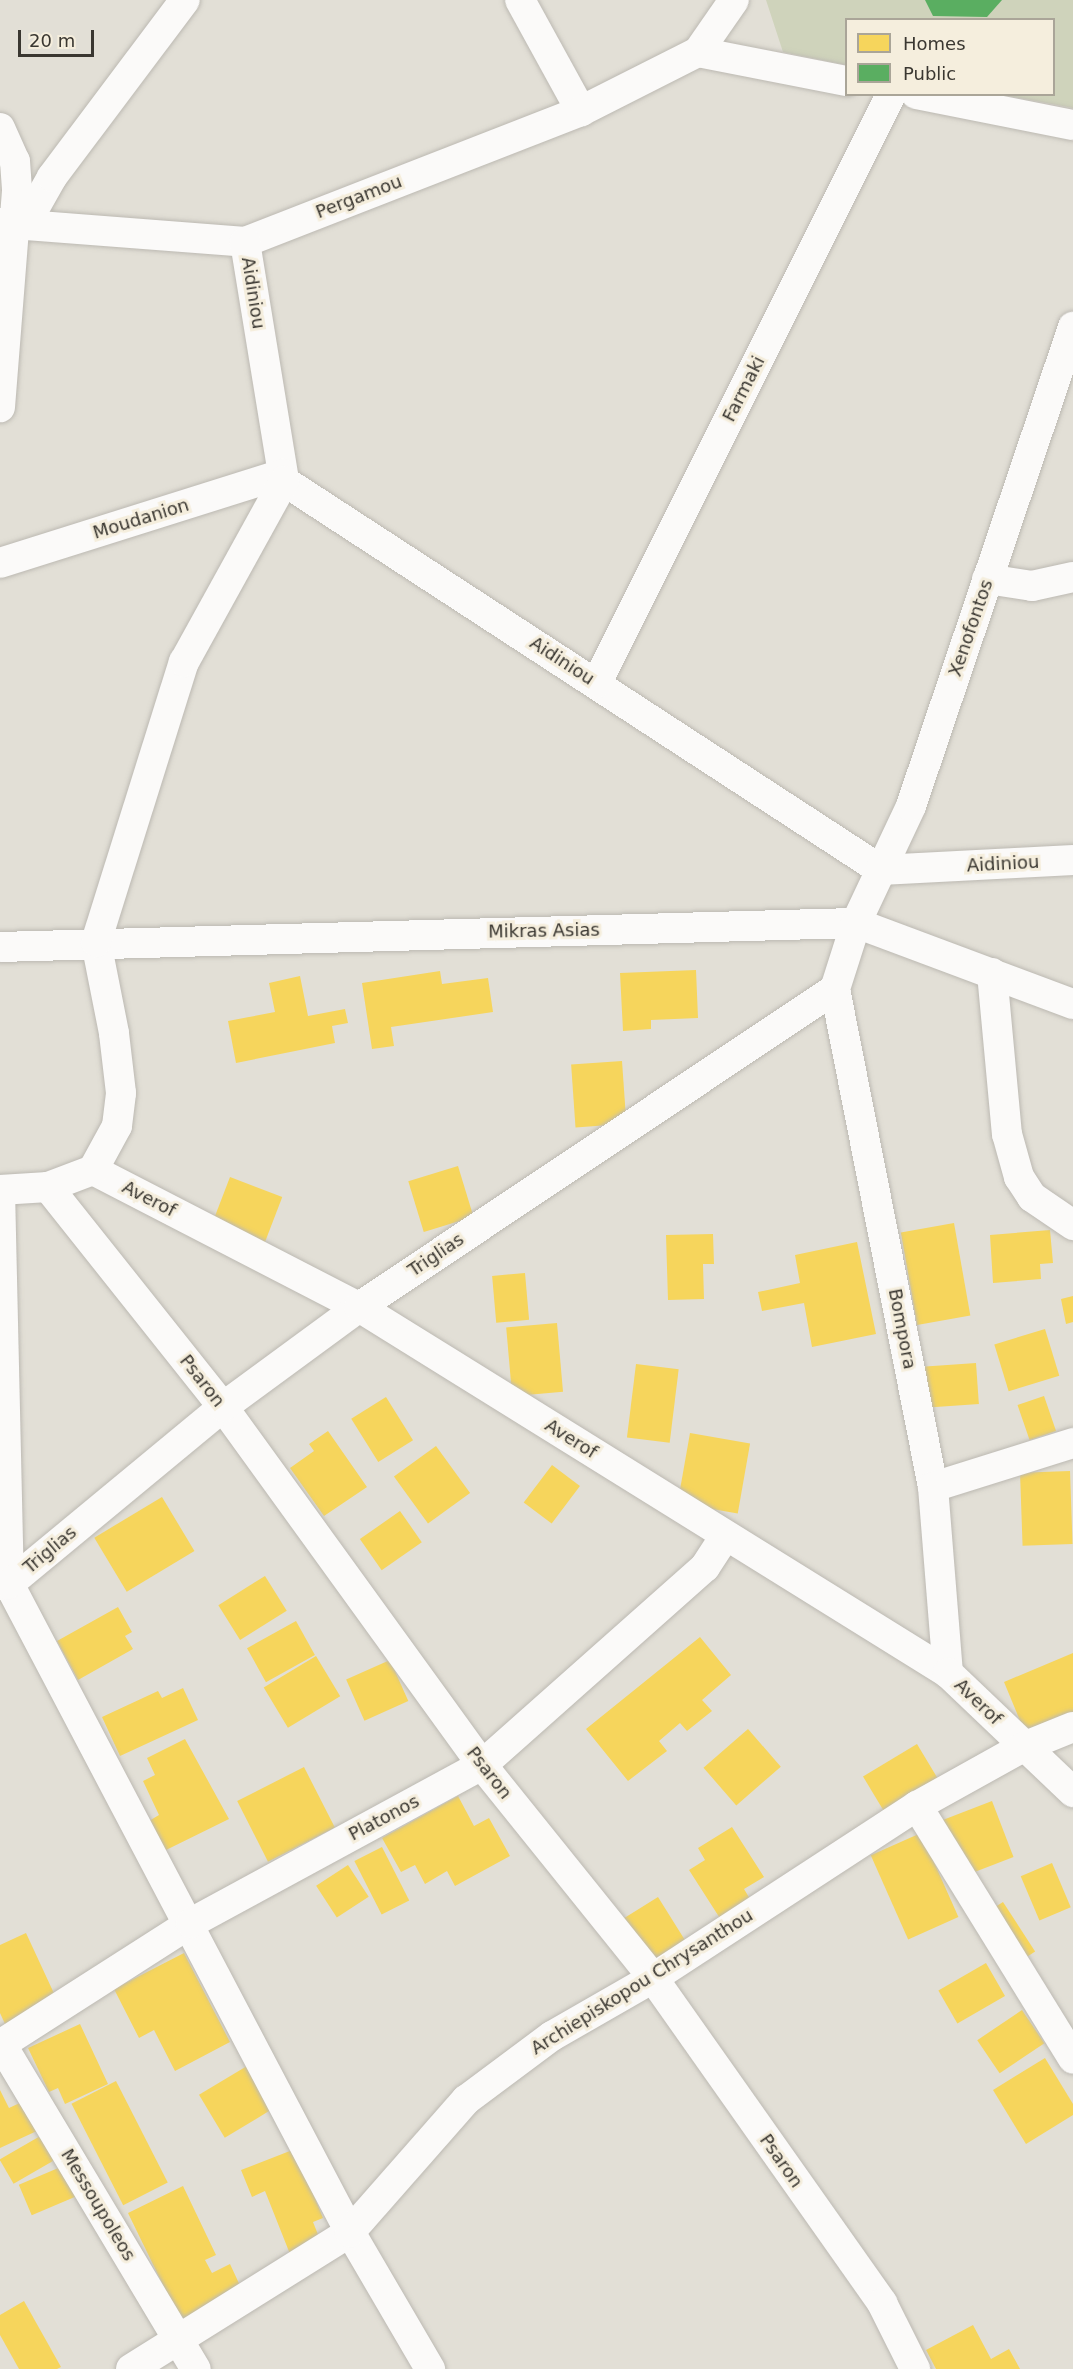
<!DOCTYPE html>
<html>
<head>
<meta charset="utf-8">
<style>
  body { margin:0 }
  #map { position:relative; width:1073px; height:2369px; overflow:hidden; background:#e2dfd6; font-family:"DejaVu Sans",sans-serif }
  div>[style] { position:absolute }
  .green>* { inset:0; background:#cfd3bb }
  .homes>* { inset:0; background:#f6d55c; transform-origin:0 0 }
  .public>* { inset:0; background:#5aae61 }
  .roads { filter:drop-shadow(0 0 2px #bcb9b2) drop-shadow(0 0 2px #bcb9b2) }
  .minor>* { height:30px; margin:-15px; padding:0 15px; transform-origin:15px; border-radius:15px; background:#fbfaf9 }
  span { translate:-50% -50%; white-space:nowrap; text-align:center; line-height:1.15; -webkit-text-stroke:6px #f5eedd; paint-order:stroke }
  .street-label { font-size:18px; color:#3a3731 }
  .legend { position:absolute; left:845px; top:18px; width:210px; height:78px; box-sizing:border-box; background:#f5eedd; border:2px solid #aaa598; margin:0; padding:8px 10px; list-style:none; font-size:18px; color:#3a3731 }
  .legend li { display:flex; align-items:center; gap:12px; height:30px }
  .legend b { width:30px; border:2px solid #aaa598 }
  .scale { position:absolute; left:18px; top:30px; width:76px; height:27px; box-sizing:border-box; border:3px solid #3a3731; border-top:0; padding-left:8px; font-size:18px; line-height:21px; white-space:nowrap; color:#3a3731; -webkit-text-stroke:4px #f5eedd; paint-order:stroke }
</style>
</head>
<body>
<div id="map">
  <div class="green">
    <i style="clip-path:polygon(766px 0,1073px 0,1073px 108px,1004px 95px,1054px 94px,1054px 20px,846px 20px,846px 65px,783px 52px)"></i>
  </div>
  <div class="homes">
    <i style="clip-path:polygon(696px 970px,698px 1018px,651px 1020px,651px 1029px,623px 1031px,620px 973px)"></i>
    <i style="clip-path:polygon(440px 971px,442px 984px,488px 978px,493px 1012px,391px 1027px,394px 1046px,372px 1049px,362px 983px)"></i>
    <i style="clip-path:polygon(300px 976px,308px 1016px,345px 1009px,348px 1023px,332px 1026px,335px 1043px,236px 1063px,228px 1021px,275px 1012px,269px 983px)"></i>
    <i style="left:622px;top:1061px;width:63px;height:51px;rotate:86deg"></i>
    <i style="left:458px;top:1166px;width:53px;height:52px;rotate:73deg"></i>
    <i style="left:230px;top:1177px;width:56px;height:53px;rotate:21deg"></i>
    <i style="left:954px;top:1223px;width:94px;height:54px;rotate:80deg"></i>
    <i style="clip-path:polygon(1050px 1230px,1053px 1263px,1040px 1264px,1041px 1279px,993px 1283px,990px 1235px)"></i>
    <i style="clip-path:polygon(713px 1234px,714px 1264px,703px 1264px,704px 1299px,668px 1300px,666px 1235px)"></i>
    <i style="clip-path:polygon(857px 1242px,876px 1334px,812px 1347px,804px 1303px,762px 1311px,758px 1292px,800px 1283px,795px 1255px)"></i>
    <i style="left:525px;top:1273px;width:47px;height:33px;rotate:85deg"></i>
    <i style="clip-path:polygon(1073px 1296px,1073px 1322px,1066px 1324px,1061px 1299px)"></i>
    <i style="left:557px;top:1323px;width:69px;height:51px;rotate:85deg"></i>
    <i style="left:1045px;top:1329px;width:49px;height:53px;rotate:73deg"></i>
    <i style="left:976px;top:1363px;width:41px;height:54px;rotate:86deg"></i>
    <i style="left:636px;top:1364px;width:43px;height:74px;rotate:7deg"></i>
    <i style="left:1044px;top:1396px;width:37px;height:28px;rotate:71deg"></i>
    <i style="left:386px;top:1397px;width:51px;height:41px;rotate:58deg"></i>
    <i style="clip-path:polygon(328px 1431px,367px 1487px,324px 1516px,290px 1468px,314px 1451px,309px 1444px)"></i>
    <i style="left:690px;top:1433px;width:61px;height:71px;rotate:10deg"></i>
    <i style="left:436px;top:1446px;width:58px;height:52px;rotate:54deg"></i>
    <i style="left:552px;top:1465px;width:35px;height:47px;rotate:37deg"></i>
    <i style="left:1070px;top:1471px;width:73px;height:50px;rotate:88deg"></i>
    <i style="left:162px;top:1497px;width:63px;height:79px;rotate:59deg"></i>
    <i style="left:400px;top:1511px;width:38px;height:49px;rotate:55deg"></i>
    <i style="left:265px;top:1576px;width:41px;height:55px;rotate:58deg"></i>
    <i style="clip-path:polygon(118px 1607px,132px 1632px,125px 1636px,133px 1649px,78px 1680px,57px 1641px)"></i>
    <i style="left:296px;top:1621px;width:39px;height:56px;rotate:61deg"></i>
    <i style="clip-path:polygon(700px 1637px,731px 1675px,702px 1700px,712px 1711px,687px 1731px,680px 1723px,659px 1741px,667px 1751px,628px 1781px,586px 1729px)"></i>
    <i style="clip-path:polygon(1073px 1653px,1073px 1722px,1028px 1740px,1004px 1682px)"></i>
    <i style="left:316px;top:1656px;width:47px;height:61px;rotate:59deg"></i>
    <i style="left:390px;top:1660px;width:45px;height:48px;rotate:66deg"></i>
    <i style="clip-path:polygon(183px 1688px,198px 1720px,120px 1756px,102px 1717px,158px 1691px,162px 1698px)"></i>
    <i style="left:748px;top:1729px;width:50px;height:59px;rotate:49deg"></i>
    <i style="clip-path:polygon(185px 1739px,229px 1819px,164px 1851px,149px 1821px,159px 1815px,143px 1781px,155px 1775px,147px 1758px)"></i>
    <i style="left:917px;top:1744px;width:48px;height:63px;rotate:59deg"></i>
    <i style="left:304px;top:1767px;width:68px;height:75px;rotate:63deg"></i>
    <i style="clip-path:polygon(458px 1796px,474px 1826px,489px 1818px,510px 1856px,455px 1886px,447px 1871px,425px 1884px,415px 1865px,401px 1872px,382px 1838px)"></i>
    <i style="left:992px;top:1801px;width:60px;height:52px;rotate:69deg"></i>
    <i style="clip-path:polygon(732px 1827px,764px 1877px,744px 1889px,753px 1904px,723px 1923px,689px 1870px,705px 1860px,698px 1848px)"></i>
    <i style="left:921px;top:1833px;width:92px;height:55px;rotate:66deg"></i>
    <i style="left:382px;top:1847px;width:60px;height:31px;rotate:63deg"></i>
    <i style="left:1052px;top:1863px;width:48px;height:34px;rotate:67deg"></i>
    <i style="left:348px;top:1865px;width:38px;height:38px;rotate:57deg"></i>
    <i style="left:658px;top:1897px;width:62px;height:43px;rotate:58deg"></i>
    <i style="left:1003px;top:1902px;width:59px;height:25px;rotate:57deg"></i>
    <i style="clip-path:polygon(26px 1933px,58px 2002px,6px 2026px,0 2013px,0 1945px)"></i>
    <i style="clip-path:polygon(184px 1953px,230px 2042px,175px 2071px,154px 2030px,139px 2038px,114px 1989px)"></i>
    <i style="left:986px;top:1963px;width:38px;height:55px;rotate:60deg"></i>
    <i style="left:1022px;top:2010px;width:40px;height:54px;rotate:56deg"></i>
    <i style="clip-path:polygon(80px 2024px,108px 2084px,65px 2104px,58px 2088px,49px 2092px,28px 2048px)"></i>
    <i style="clip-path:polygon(1045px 2058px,1073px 2104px,1073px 2115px,1026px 2144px,993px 2090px)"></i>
    <i style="left:247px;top:2066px;width:50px;height:56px;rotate:59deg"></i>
    <i style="left:116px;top:2081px;width:114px;height:50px;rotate:63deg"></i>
    <i style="clip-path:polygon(0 2090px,9px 2108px,24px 2101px,39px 2130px,0 2148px)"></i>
    <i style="left:42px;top:2135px;width:28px;height:49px;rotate:60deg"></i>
    <i style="clip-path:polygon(295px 2149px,323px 2218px,313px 2222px,321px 2242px,290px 2254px,265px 2191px,252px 2197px,241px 2170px)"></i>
    <i style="left:63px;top:2166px;width:33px;height:48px;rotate:67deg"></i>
    <i style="clip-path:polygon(183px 2186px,216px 2255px,205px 2260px,212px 2273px,230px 2264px,243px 2292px,181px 2322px,128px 2213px)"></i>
    <i style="clip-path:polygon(24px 2301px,61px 2367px,57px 2369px,19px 2369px,0 2335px,0 2315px)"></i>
    <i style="clip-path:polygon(973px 2325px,991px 2359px,1009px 2349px,1020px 2369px,936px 2369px,926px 2350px)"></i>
  </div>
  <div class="public">
    <i style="clip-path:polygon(925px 0,1002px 0,987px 17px,933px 16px)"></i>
  </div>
  <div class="roads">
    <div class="minor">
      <i style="left:520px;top:0;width:127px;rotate:61.2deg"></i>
      <i style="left:698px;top:52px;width:63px;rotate:-55.3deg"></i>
      <i style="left:916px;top:94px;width:160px;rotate:11.2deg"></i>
      <i style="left:0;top:128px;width:36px;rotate:66deg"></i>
      <i style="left:15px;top:161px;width:30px;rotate:86deg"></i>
      <i style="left:17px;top:191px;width:217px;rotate:94.5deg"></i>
      <i style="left:0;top:223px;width:246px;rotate:4.4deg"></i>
      <i style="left:245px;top:242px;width:361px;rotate:-21.3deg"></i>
      <i style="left:581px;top:111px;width:131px;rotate:-26.8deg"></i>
      <i style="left:698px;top:52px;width:151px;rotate:11.1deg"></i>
      <i style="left:25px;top:225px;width:55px;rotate:-60.6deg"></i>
      <i style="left:52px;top:177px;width:221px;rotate:-53.1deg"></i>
      <i style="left:245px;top:242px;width:242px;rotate:80.7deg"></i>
      <i style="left:284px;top:481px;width:713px;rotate:33.09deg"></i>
      <i style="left:881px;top:870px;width:192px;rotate:-3deg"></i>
      <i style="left:0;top:563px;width:296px;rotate:-17.5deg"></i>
      <i style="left:987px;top:579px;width:46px;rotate:8.8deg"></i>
      <i style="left:1032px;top:586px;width:42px;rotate:-12.4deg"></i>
      <i style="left:597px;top:683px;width:658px;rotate:-63.47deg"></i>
      <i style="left:0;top:947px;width:856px;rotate:-1.61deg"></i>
      <i style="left:856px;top:923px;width:232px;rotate:20.5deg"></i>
      <i style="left:992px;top:973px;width:162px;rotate:84.7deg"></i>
      <i style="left:1007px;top:1134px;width:45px;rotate:74.4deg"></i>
      <i style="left:1019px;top:1177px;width:24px;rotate:57deg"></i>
      <i style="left:1032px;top:1197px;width:50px;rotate:34.3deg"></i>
      <i style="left:835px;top:989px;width:508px;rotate:78.87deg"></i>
      <i style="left:933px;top:1487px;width:187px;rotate:85.4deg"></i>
      <i style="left:93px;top:1170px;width:299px;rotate:27.3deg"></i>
      <i style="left:359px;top:1307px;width:693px;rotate:31.86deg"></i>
      <i style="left:948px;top:1673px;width:173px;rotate:43.6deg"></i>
      <i style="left:48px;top:1187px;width:281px;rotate:51.5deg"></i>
      <i style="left:223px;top:1407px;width:442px;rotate:54.1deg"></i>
      <i style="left:482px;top:1765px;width:273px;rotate:51.2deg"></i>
      <i style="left:653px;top:1978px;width:398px;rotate:54.8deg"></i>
      <i style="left:882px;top:2303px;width:74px;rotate:63.4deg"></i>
      <i style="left:0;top:1190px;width:394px;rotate:88.7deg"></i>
      <i style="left:9px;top:1584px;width:732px;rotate:62.25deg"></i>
      <i style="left:350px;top:2232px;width:159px;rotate:59.7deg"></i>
      <i style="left:0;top:1190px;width:48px;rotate:-3.6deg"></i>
      <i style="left:48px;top:1187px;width:48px;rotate:-20.7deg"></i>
      <i style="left:93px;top:1170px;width:50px;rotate:-61.4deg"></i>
      <i style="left:117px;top:1126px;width:33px;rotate:-83deg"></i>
      <i style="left:121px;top:1093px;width:60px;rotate:-96.7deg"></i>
      <i style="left:114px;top:1033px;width:93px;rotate:-101.2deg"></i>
      <i style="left:96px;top:942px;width:294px;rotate:-72.6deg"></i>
      <i style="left:184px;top:662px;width:207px;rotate:-61.1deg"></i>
      <i style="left:933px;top:1487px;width:147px;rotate:-17.4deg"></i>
      <i style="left:0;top:1585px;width:9px;rotate:-6deg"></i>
      <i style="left:9px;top:1584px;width:278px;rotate:-39.6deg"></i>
      <i style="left:223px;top:1407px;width:169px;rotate:-36.3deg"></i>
      <i style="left:359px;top:1307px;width:572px;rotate:-33.75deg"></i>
      <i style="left:835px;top:989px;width:69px;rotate:-72.3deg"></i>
      <i style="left:856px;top:923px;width:129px;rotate:-64.8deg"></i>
      <i style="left:911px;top:806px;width:506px;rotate:-71.31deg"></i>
      <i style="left:917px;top:1806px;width:297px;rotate:58.3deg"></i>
      <i style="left:0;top:2042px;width:381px;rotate:59.1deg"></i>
      <i style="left:0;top:2045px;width:227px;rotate:-32.6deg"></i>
      <i style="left:191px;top:1923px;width:331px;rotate:-28.5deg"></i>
      <i style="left:482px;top:1765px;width:298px;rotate:-41.6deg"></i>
      <i style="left:705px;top:1567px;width:37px;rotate:-57deg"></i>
      <i style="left:131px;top:2369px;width:258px;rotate:-32deg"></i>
      <i style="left:350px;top:2232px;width:176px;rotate:-48.7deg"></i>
      <i style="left:466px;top:2100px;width:107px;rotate:-36.7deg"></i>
      <i style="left:552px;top:2036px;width:116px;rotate:-29.9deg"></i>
      <i style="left:653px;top:1978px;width:315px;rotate:-33.1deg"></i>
      <i style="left:917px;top:1806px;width:119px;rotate:-29.1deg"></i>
      <i style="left:1021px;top:1748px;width:56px;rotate:-22deg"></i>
    </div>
  </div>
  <div class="street-label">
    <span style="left:359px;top:197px;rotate:-21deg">Pergamou</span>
    <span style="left:253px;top:293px;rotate:81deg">Aidiniou</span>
    <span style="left:744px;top:389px;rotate:-63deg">Farmaki</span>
    <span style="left:141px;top:519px;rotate:-17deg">Moudanion</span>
    <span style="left:971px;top:628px;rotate:-71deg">Xenofontos</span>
    <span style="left:562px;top:661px;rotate:33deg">Aidiniou</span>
    <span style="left:1003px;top:864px;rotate:-3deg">Aidiniou</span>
    <span style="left:544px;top:931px;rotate:-1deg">Mikras Asias</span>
    <span style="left:149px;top:1199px;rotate:27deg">Averof</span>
    <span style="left:436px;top:1255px;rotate:-34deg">Triglias</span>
    <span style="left:902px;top:1329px;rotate:79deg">Bompora</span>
    <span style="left:202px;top:1381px;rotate:52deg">Psaron</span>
    <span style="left:571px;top:1439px;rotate:32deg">Averof</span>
    <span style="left:50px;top:1550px;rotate:-40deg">Triglias</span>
    <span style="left:978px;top:1702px;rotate:44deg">Averof</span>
    <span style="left:489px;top:1773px;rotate:52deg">Psaron</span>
    <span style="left:384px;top:1818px;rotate:-28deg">Platonos</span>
    <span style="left:642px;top:1982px;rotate:-32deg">Archiepiskopou Chrysanthou</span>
    <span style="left:781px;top:2161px;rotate:55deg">Psaron</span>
    <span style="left:98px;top:2205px;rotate:59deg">Messoupoleos</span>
  </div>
  <ul class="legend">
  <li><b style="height:16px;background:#f6d55c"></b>Homes</li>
  <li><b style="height:16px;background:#5aae61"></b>Public</li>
  </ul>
  <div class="scale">20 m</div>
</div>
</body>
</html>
